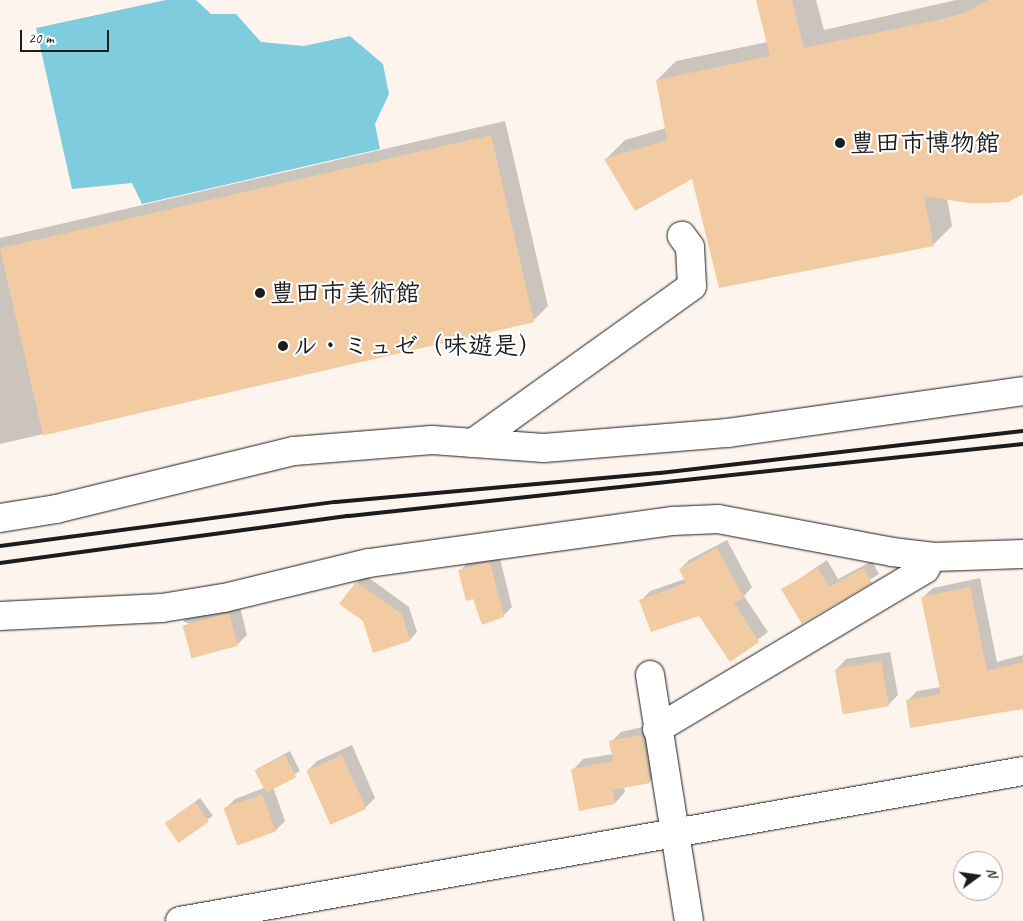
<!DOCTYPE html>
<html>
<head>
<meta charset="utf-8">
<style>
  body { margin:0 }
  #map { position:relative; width:1023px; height:921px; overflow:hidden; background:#fdf5ed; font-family:Caveat,"Klee One",sans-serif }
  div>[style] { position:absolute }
  .water>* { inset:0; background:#7fccde }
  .shadow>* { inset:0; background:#0003; transform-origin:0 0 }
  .building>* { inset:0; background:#f3cba3; transform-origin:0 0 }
  .roads { filter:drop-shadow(0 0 1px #1c1c1c) drop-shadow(0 0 1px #1c1c1c) }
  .minor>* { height:28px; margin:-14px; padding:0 14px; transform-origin:14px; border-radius:14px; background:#fff }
  .rail>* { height:4px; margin:-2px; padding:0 2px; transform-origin:2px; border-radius:2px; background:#1c1c1c }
  .dots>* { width:14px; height:14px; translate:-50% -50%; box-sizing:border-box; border:2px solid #fff; border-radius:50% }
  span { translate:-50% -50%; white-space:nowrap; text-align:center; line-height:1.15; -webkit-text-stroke:4.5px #fff; paint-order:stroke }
  .poi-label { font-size:25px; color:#1c1c1c; font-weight:700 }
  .left { translate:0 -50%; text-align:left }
  .north { position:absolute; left:953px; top:851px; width:50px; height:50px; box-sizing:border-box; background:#fff; border:1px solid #a4a4a4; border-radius:50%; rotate:76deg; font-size:14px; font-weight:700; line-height:20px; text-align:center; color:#1c1c1c }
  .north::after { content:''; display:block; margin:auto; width:18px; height:22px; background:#1c1c1c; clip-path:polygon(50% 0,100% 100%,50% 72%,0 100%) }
  .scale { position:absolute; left:20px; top:30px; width:89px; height:22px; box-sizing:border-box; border:2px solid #1c1c1c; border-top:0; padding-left:6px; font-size:15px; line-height:18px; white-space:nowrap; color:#1c1c1c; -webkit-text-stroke:4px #fff; paint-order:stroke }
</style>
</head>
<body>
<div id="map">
  <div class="water">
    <i style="clip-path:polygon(166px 0,196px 0,211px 14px,236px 14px,261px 42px,304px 46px,350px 36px,383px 64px,389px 94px,375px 124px,380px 149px,142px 204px,132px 183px,72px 189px,36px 28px)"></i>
  </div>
  <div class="shadow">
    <i style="clip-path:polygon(757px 0,816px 0,824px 30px,956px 0,1023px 0,1023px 192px,947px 198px,952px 226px,933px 245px,692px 177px,606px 159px,625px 140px,666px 128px,657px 80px,676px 61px,767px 42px)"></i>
    <i style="clip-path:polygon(505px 121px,548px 306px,533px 321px,0 444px,0 238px)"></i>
    <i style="clip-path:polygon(727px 540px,752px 587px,744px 596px,768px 632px,730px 660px,700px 614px,641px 601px,650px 591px,685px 579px,680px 569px,689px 560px)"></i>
    <i style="clip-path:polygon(499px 555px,512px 607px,503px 616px,474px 598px,460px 571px,468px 562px)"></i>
    <i style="clip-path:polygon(827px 560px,838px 579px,872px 561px,879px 574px,802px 623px,783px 590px)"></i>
    <i style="clip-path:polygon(365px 575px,409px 607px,417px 632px,410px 640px,364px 620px,357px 583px)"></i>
    <i style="clip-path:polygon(980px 578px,997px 662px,1023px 655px,1023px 708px,907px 701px,917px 691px,941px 687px,922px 598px,933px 588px)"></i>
    <i style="clip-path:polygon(239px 603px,247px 635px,237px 645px,183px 621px,194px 611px)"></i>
    <i style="clip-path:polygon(890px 652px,898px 695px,888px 705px,836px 670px,846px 659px)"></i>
    <i style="clip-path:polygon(651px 725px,660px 772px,649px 782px,624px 787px,625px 792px,615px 803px,573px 770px,583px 759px,613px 754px,611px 742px,621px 732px)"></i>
    <i style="clip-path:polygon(352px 745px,375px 798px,365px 808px,307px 771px,317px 761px)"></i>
    <i style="clip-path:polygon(290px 751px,300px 771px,273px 787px,285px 821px,275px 831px,225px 809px,235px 799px,264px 788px,255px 770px)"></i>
    <i style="left:200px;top:798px;width:22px;height:43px;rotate:54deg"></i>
  </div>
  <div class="building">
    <i style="clip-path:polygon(756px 0,792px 0,804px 48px,942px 19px,967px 12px,988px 0,1023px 0,1023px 194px,1008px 202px,990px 203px,968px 203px,924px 196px,934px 246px,719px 288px,692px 179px,635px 211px,604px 159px,667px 140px,656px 80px,770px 56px)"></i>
    <i style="left:491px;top:135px;width:192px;height:504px;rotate:77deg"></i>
    <i style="clip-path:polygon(717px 548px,744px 598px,734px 603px,759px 642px,730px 662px,699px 616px,651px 632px,639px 600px,686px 583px,679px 569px)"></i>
    <i style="clip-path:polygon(490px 562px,504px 617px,482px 625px,473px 599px,466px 601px,458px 570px)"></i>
    <i style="clip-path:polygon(818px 568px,829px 587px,863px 568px,872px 583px,802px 624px,781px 589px)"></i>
    <i style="clip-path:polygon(356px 582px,402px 614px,410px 641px,373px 653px,363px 621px,339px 604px)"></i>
    <i style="clip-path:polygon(970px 587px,987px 671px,1023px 662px,1023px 709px,910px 728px,906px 700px,941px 694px,921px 597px)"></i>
    <i style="left:229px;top:613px;width:34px;height:48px;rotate:75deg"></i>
    <i style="left:881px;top:661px;width:46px;height:47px;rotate:80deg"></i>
    <i style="clip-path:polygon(641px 735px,650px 783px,613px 790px,615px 804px,579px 811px,571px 769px,613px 761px,609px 741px)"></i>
    <i style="left:285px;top:755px;width:25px;height:34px;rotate:63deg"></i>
    <i style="left:342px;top:755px;width:59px;height:39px;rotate:66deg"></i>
    <i style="left:262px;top:794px;width:40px;height:41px;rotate:70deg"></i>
    <i style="left:195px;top:802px;width:24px;height:37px;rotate:55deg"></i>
  </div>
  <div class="roads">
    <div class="minor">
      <i style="left:473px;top:443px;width:269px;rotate:-35.6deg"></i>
      <i style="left:692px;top:286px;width:39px;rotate:-93deg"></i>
      <i style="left:690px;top:247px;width:14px;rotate:-126deg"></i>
      <i style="left:0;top:518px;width:57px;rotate:-9.1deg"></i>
      <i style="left:56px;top:509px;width:245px;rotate:-13.7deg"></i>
      <i style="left:294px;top:451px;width:138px;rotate:-4.6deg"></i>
      <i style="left:432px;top:440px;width:112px;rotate:4.1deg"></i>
      <i style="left:544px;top:448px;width:185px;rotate:-4.7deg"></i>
      <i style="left:728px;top:433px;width:298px;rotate:-8.1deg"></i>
      <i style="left:0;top:616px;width:162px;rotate:-2.8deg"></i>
      <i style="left:162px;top:608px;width:63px;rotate:-9.2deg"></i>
      <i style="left:224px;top:598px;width:149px;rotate:-13.6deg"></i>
      <i style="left:369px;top:563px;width:307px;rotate:-7.9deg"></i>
      <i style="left:673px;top:521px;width:45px;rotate:-2.5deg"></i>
      <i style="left:718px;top:519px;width:177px;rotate:10.7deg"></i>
      <i style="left:892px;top:552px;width:42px;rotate:6.8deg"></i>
      <i style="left:934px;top:557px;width:89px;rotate:-1.9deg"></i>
      <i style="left:650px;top:675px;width:249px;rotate:81deg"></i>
      <i style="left:657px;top:729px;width:312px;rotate:-30.8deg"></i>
      <i style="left:925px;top:569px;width:14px;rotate:-60deg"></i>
      <i style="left:180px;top:921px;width:856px;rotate:-10.09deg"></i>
    </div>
  </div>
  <div class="rail">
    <i style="left:0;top:546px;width:338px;rotate:-7.5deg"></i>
    <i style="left:335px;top:502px;width:326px;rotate:-5.1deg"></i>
    <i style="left:660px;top:473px;width:365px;rotate:-6.6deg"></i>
    <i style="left:0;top:563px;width:352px;rotate:-7.7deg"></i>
    <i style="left:349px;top:516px;width:678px;rotate:-6.1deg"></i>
  </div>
  <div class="dots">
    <i style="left:840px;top:143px;background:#1c1c1c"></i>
    <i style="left:260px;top:293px;background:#1c1c1c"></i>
    <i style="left:283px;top:346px;background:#1c1c1c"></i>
  </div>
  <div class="poi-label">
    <span class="left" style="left:850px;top:143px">豊田市博物館</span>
    <span class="left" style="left:270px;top:293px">豊田市美術館</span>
    <span class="left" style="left:293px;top:346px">ル・ミュゼ（味遊是）</span>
  </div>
  <div class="north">N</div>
  <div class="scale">20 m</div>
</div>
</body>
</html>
